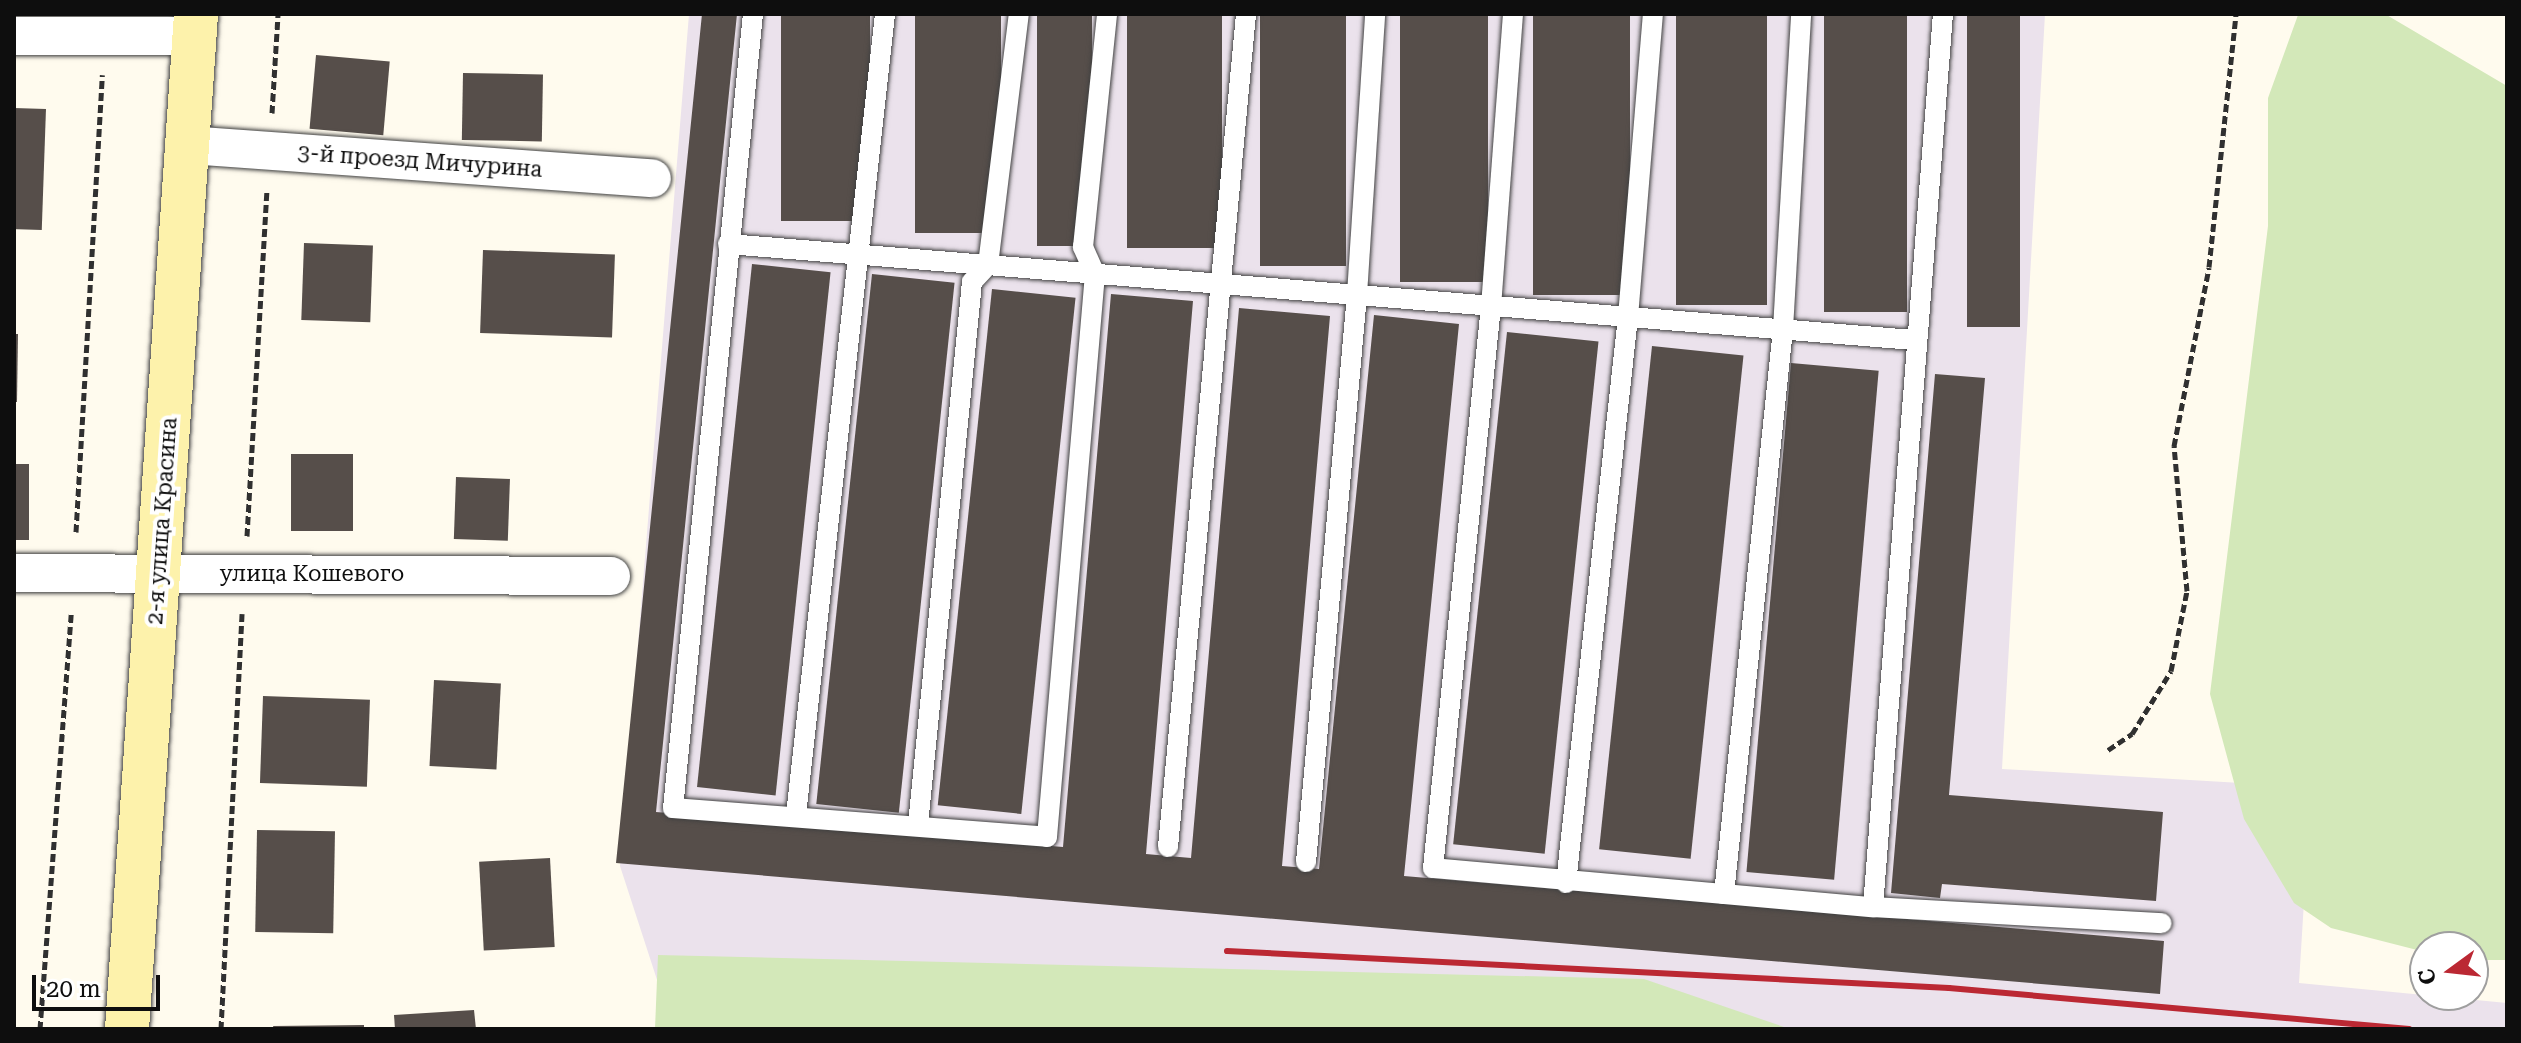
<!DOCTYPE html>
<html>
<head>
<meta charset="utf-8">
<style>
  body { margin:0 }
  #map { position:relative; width:2521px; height:1043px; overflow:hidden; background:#fffbee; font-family:"Roboto Serif",serif }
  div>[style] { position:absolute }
  .industrial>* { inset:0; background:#ebe2ec }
  .green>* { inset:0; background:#d3e8b9 }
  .building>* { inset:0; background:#564e4a; transform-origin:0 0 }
  .path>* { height:5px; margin-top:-2.5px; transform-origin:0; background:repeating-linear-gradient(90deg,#303030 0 8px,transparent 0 12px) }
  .roads { filter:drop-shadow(0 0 2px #414141) drop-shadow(0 0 2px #414141) }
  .lane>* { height:20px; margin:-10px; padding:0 10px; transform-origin:10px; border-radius:10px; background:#fff }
  .street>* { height:38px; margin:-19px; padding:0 19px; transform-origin:19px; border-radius:19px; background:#fff }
  .secondary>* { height:44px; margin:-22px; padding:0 22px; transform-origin:22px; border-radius:22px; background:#fdf2ab }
  .rail>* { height:6px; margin:-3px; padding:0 3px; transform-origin:3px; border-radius:3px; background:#bb2833 }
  span { translate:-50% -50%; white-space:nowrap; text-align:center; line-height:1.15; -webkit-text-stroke:8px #fff; paint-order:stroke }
  .street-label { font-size:22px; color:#0e0e0e }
  .frame { position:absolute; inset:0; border:16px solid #0e0e0e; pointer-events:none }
  .north { position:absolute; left:2409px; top:931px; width:80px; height:80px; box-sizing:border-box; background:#fff; border:2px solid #9f9f9f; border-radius:50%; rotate:255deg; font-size:22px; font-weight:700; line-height:32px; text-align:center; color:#0e0e0e }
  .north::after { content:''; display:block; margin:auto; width:28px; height:36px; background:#bb2833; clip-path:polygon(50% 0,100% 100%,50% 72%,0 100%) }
  .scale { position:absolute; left:32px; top:975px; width:128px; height:36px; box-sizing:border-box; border:4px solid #0e0e0e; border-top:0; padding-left:10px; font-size:24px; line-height:28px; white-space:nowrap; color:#0e0e0e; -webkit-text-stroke:6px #fff; paint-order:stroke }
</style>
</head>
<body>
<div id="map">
  <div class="industrial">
    <i style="clip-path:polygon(689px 14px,2045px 14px,2002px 769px,2311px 787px,2299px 983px,2507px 1003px,2507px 1029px,673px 1029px,620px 866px)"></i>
  </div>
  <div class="green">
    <i style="clip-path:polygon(2385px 14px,2507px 86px,2507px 960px,2473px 960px,2473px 947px,2425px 947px,2425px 952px,2331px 928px,2294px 903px,2244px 819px,2210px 694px,2268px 226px,2268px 98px,2298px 15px)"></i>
    <i style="clip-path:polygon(658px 955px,1644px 979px,1790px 1029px,655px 1029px)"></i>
  </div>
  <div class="building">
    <i style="clip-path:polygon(702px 14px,737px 14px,656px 812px,1063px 847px,1111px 294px,1193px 301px,1146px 854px,1191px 858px,1239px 308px,1330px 316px,1282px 866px,1319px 869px,1374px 315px,1459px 324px,1404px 876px,2164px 941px,2160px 994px,616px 863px)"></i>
    <i style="left:781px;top:14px;width:89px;height:207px"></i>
    <i style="left:915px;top:14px;width:86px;height:219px"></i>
    <i style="left:1037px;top:14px;width:55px;height:232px"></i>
    <i style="left:1127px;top:14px;width:95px;height:234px"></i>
    <i style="left:1260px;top:14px;width:86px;height:252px"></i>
    <i style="left:1400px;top:14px;width:88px;height:268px"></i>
    <i style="left:1533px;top:14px;width:97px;height:281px"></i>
    <i style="left:1676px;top:14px;width:91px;height:291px"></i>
    <i style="left:1824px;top:14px;width:83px;height:298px"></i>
    <i style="left:1967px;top:14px;width:53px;height:313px"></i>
    <i style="left:316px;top:55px;width:74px;height:74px;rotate:5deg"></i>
    <i style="left:463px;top:73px;width:80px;height:67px;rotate:1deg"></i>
    <i style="left:14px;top:108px;width:32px;height:121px;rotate:2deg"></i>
    <i style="left:304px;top:243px;width:69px;height:77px;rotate:2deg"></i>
    <i style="left:483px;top:250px;width:132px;height:83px;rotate:2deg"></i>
    <i style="left:752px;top:264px;width:79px;height:526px;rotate:6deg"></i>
    <i style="left:872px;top:274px;width:83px;height:533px;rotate:6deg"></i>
    <i style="left:992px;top:289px;width:84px;height:519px;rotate:6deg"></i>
    <i style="left:1507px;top:332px;width:92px;height:515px;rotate:6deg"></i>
    <i style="clip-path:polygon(14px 334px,18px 334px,17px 402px,14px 402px)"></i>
    <i style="left:1652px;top:346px;width:92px;height:506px;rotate:6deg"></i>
    <i style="left:1791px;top:363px;width:88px;height:511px;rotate:5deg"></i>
    <i style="clip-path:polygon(1935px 374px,1985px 378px,1949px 795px,2163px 812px,2156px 901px,1942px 884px,1940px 898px,1891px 893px)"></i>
    <i style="left:291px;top:454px;width:62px;height:77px"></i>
    <i style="left:14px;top:464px;width:15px;height:76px"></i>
    <i style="left:456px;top:477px;width:54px;height:62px;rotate:2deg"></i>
    <i style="left:434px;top:680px;width:67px;height:86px;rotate:3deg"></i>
    <i style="left:263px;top:696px;width:107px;height:87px;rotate:2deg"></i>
    <i style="left:257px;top:830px;width:78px;height:102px;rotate:1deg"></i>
    <i style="left:550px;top:858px;width:89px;height:71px;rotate:87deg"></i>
    <i style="clip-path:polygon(474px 1010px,476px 1029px,395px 1029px,394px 1015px)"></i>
    <i style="clip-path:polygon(364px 1025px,364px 1029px,274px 1029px,273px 1026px)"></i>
  </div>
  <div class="path">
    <i style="left:272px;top:113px;width:99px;rotate:-86.5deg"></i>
    <i style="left:76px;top:532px;width:458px;rotate:-86.7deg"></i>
    <i style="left:247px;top:536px;width:346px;rotate:-86.7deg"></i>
    <i style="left:2108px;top:750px;width:29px;rotate:-34deg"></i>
    <i style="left:2132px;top:734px;width:74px;rotate:-58.2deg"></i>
    <i style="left:2171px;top:671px;width:82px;rotate:-78.7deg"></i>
    <i style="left:2187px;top:591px;width:146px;rotate:-95.1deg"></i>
    <i style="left:2174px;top:446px;width:182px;rotate:-78.9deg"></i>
    <i style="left:2209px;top:267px;width:254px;rotate:-83.9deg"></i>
    <i style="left:40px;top:1029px;width:416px;rotate:-85.7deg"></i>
    <i style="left:221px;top:1029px;width:416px;rotate:-87.1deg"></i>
  </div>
  <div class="roads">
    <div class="lane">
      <i style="left:753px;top:14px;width:798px;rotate:95.75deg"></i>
      <i style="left:673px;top:808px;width:375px;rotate:4.4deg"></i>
      <i style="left:1047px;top:837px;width:565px;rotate:-85.13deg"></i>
      <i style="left:1095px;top:274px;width:30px;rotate:-114deg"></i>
      <i style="left:1083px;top:247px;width:234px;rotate:-84.1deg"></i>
      <i style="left:1513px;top:14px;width:293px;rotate:94.3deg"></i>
      <i style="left:1491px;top:306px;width:565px;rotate:95.89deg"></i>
      <i style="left:1433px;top:868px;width:442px;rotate:5.1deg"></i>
      <i style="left:1873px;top:907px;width:289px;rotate:3.2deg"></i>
      <i style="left:728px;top:244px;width:1190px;rotate:4.63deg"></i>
      <i style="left:796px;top:815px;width:806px;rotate:-83.66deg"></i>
      <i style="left:918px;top:825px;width:546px;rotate:-84.32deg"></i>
      <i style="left:972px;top:282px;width:23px;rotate:-47deg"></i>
      <i style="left:988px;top:265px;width:253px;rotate:-83deg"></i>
      <i style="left:1168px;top:847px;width:837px;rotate:-84.65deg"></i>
      <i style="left:1306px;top:862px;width:569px;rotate:-84.86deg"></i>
      <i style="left:1357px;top:295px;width:282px;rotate:-86.3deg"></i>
      <i style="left:1566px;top:883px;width:569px;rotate:-83.75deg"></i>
      <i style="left:1628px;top:317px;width:304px;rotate:-85.3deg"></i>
      <i style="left:1724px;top:894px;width:568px;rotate:-84.04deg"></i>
      <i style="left:1783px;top:329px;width:316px;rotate:-86.7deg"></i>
      <i style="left:1873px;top:907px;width:896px;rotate:-85.52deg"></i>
    </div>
    <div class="street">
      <i style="left:14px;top:36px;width:181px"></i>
      <i style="left:188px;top:145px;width:465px;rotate:4.1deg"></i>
      <i style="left:14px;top:573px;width:597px;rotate:0.29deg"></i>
    </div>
    <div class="secondary">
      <i style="left:127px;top:1029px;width:1017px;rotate:-86.11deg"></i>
    </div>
  </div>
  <div class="rail">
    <i style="left:1227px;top:951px;width:723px;rotate:2.93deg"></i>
    <i style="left:1949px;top:988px;width:462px;rotate:5.1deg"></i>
  </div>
  <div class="street-label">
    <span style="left:420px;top:161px;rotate:4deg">3-й проезд Мичурина</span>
    <span style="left:162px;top:521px;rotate:-86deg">2-я улица Красина</span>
    <span style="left:312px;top:574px">улица Кошевого</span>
  </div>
  <div class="frame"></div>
  <div class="north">С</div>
  <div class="scale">20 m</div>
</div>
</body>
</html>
